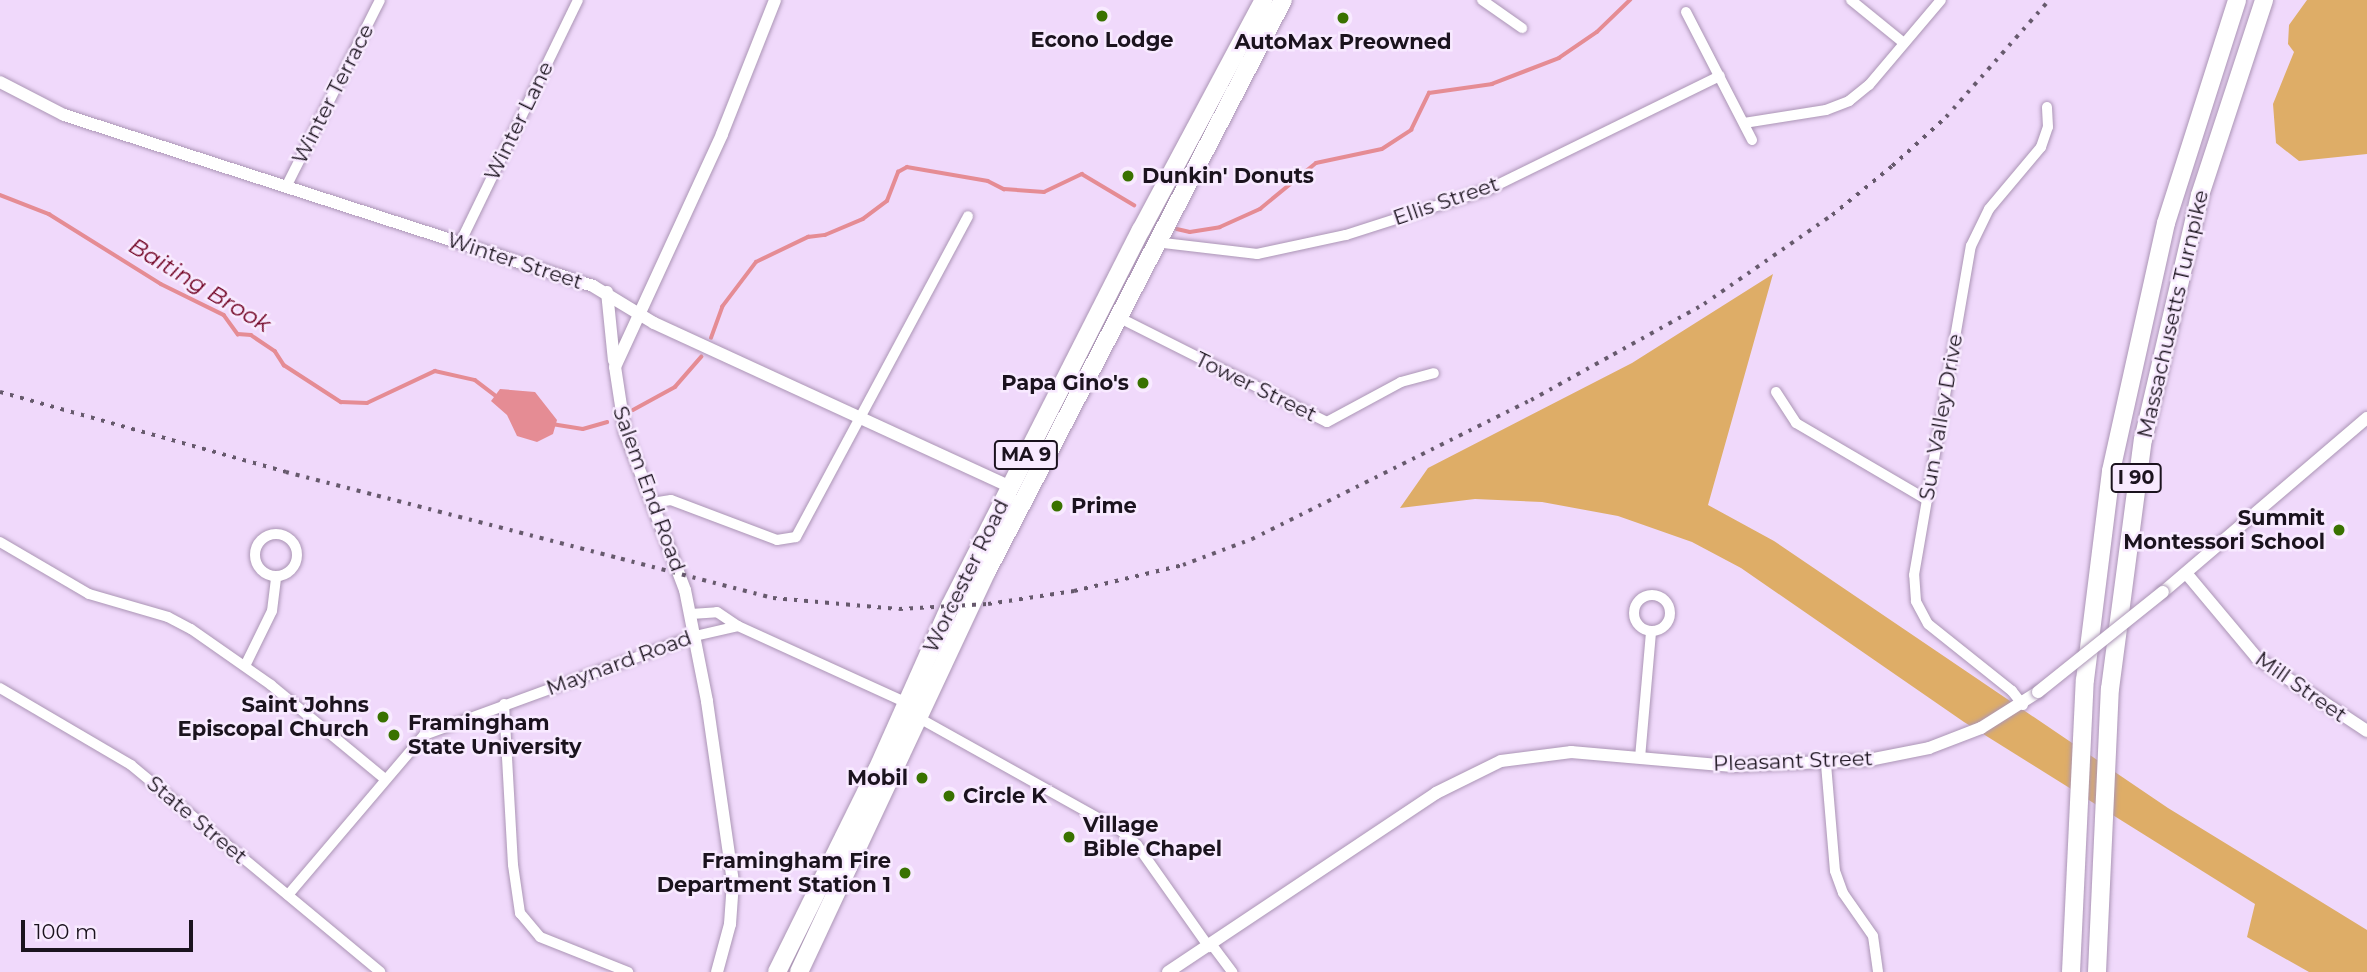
<!DOCTYPE html>
<html>
<head>
<meta charset="utf-8">
<style>
  body { margin:0 }
  #map { position:relative; width:2367px; height:972px; overflow:hidden; background:#f0d9fb; font-family:Montserrat,sans-serif }
  div>[style] { position:absolute }
  .green>* { inset:0; background:#dead67 }
  .water>* { inset:0; background:#e58c94 }
  .stream>* { height:3.5px; margin:-1.75px; padding:0 1.75px; transform-origin:1.75px; border-radius:1.75px; background:#e58c94 }
  .roads { filter:drop-shadow(0 0 2px #ab95b5) drop-shadow(0 0 2px #ab95b5) }
  .street>* { height:10px; margin:-5px; padding:0 5px; transform-origin:5px; border-radius:5px; background:#fff }
  .street>.ring { margin:-5px; padding:0; box-sizing:content-box; background:none; border:10px solid #fff; border-radius:50% }
  .secondary>* { height:12px; margin:-6px; padding:0 6px; transform-origin:6px; border-radius:6px; background:#fff }
  .highway>* { height:18px; margin:-9px; padding:0 9px; transform-origin:9px; border-radius:9px; background:#fff }
  .rail>* { height:3.5px; margin-top:-1.75px; transform-origin:0; background:repeating-linear-gradient(90deg,#66596c 0 3.5px,transparent 0 10.5px) }
  .bridges { filter:drop-shadow(0 0 2px #ab95b5) drop-shadow(0 0 2px #ab95b5) }
  .secondary-bridge>* { height:12px; margin:-6px; padding:0 6px; transform-origin:6px; border-radius:6px; background:#fff }
  .dots>* { width:19px; height:19px; translate:-50% -50%; box-sizing:border-box; border:4px solid #f8eaff; border-radius:50% }
  span { translate:-50% -50%; white-space:nowrap; text-align:center; line-height:1.15; -webkit-text-stroke:5px #f8eaff; paint-order:stroke }
  .shield-label span { padding:2px 5px; background:#f8eaff; border:2px solid; border-radius:5px; -webkit-text-stroke-width:0 }
  .shield-label { font-size:19px; color:#1b131e; font-weight:700 }
  .poi-label { font-size:21px; color:#1b131e; font-weight:700 }
  .left { translate:0 -50%; text-align:left }
  .right { translate:-100% -50%; text-align:right }
  .street-label { font-size:21px; color:#1b131e }
  .water-label { font-size:23px; color:#710222; font-style:italic }
  .scale { position:absolute; left:21px; top:920px; width:172px; height:32px; box-sizing:border-box; border:4px solid #1b131e; border-top:0; padding-left:9px; font-size:21px; line-height:24px; white-space:nowrap; color:#1b131e; -webkit-text-stroke:5px #f8eaff; paint-order:stroke }
</style>
</head>
<body>
<div id="map">
  <div class="green">
    <i style="clip-path:polygon(2307px 0,2367px 0,2367px 154px,2299px 161px,2276px 143px,2273px 104px,2294px 52px,2288px 44px,2289px 25px)"></i>
    <i style="clip-path:polygon(1773px 274px,1708px 505px,1774px 541px,2168px 808px,2367px 930px,2367px 972px,2309px 972px,2247px 937px,2255px 904px,1964px 722px,1741px 568px,1692px 542px,1618px 516px,1542px 502px,1475px 499px,1400px 508px,1428px 468px,1632px 363px)"></i>
  </div>
  <div class="water">
    <i style="clip-path:polygon(500px 389px,535px 392px,557px 420px,553px 434px,537px 442px,517px 436px,507px 415px,491px 401px)"></i>
  </div>
  <div class="stream">
    <i style="left:0;top:195px;width:53px;rotate:21.2deg"></i>
    <i style="left:49px;top:214px;width:132px;rotate:32deg"></i>
    <i style="left:161px;top:284px;width:70px;rotate:26.2deg"></i>
    <i style="left:224px;top:315px;width:24px;rotate:54deg"></i>
    <i style="left:238px;top:334px;width:13px;rotate:4deg"></i>
    <i style="left:251px;top:335px;width:29px;rotate:34deg"></i>
    <i style="left:275px;top:351px;width:17px;rotate:57deg"></i>
    <i style="left:284px;top:365px;width:68px;rotate:33deg"></i>
    <i style="left:341px;top:402px;width:26px;rotate:2deg"></i>
    <i style="left:367px;top:403px;width:75px;rotate:-25.2deg"></i>
    <i style="left:435px;top:371px;width:41px;rotate:12.7deg"></i>
    <i style="left:475px;top:380px;width:25px;rotate:37deg"></i>
    <i style="left:1177px;top:229px;width:13px;rotate:13deg"></i>
    <i style="left:1190px;top:232px;width:30px;rotate:-9deg"></i>
    <i style="left:1220px;top:227px;width:44px;rotate:-24.2deg"></i>
    <i style="left:1260px;top:209px;width:72px;rotate:-39.4deg"></i>
    <i style="left:1316px;top:163px;width:67px;rotate:-12deg"></i>
    <i style="left:1382px;top:149px;width:35px;rotate:-33deg"></i>
    <i style="left:1411px;top:130px;width:41px;rotate:-64.1deg"></i>
    <i style="left:1429px;top:93px;width:64px;rotate:-8.1deg"></i>
    <i style="left:1492px;top:84px;width:72px;rotate:-21.2deg"></i>
    <i style="left:1559px;top:58px;width:46px;rotate:-34.4deg"></i>
    <i style="left:1597px;top:32px;width:46px;rotate:-44.1deg"></i>
    <i style="left:711px;top:338px;width:33px;rotate:-70deg"></i>
    <i style="left:722px;top:307px;width:56px;rotate:-52.9deg"></i>
    <i style="left:756px;top:262px;width:58px;rotate:-25.7deg"></i>
    <i style="left:808px;top:237px;width:17px;rotate:-7deg"></i>
    <i style="left:825px;top:235px;width:41px;rotate:-22.8deg"></i>
    <i style="left:863px;top:219px;width:30px;rotate:-37deg"></i>
    <i style="left:887px;top:201px;width:31px;rotate:-69deg"></i>
    <i style="left:898px;top:172px;width:10px;rotate:-29deg"></i>
    <i style="left:907px;top:167px;width:82px;rotate:9.8deg"></i>
    <i style="left:988px;top:181px;width:18px;rotate:27deg"></i>
    <i style="left:1004px;top:189px;width:40px;rotate:4.3deg"></i>
    <i style="left:1044px;top:192px;width:42px;rotate:-25.3deg"></i>
    <i style="left:1082px;top:174px;width:61px;rotate:30.8deg"></i>
    <i style="left:633px;top:410px;width:48px;rotate:-28.7deg"></i>
    <i style="left:675px;top:387px;width:40px;rotate:-49deg"></i>
    <i style="left:552px;top:424px;width:31px;rotate:9deg"></i>
    <i style="left:583px;top:429px;width:25px;rotate:-16deg"></i>
  </div>
  <div class="roads">
    <div class="street">
      <i style="left:1482px;top:0;width:49px;rotate:35deg"></i>
      <i style="left:1851px;top:0;width:68px;rotate:39.1deg"></i>
      <i style="left:1686px;top:12px;width:144px;rotate:62.7deg"></i>
      <i style="left:1744px;top:123px;width:83px;rotate:-9deg"></i>
      <i style="left:1826px;top:110px;width:25px;rotate:-21deg"></i>
      <i style="left:1849px;top:101px;width:26px;rotate:-39deg"></i>
      <i style="left:1869px;top:85px;width:111px;rotate:-49.7deg"></i>
      <i style="left:286px;top:187px;width:209px;rotate:-63.3deg"></i>
      <i style="left:1155px;top:242px;width:103px;rotate:6.7deg"></i>
      <i style="left:1257px;top:254px;width:91px;rotate:-12.1deg"></i>
      <i style="left:1346px;top:235px;width:150px;rotate:-17.8deg"></i>
      <i style="left:1489px;top:189px;width:257px;rotate:-26.1deg"></i>
      <i style="left:460px;top:243px;width:270px;rotate:-64.1deg"></i>
      <i style="left:1116px;top:316px;width:236px;rotate:26.7deg"></i>
      <i style="left:1327px;top:422px;width:84px;rotate:-28.4deg"></i>
      <i style="left:1401px;top:382px;width:34px;rotate:-15deg"></i>
      <i style="left:1776px;top:392px;width:37px;rotate:57deg"></i>
      <i style="left:1796px;top:423px;width:152px;rotate:30.4deg"></i>
      <i style="left:652px;top:503px;width:19px;rotate:-9deg"></i>
      <i style="left:671px;top:500px;width:113px;rotate:20.7deg"></i>
      <i style="left:777px;top:540px;width:19px;rotate:-9deg"></i>
      <i style="left:796px;top:537px;width:364px;rotate:-61.8deg"></i>
      <i class="ring" style="left:255px;top:534px;width:32px;height:32px"></i>
      <i style="left:0;top:542px;width:103px;rotate:30.3deg"></i>
      <i style="left:89px;top:594px;width:82px;rotate:16.2deg"></i>
      <i style="left:168px;top:617px;width:26px;rotate:28deg"></i>
      <i style="left:191px;top:629px;width:98px;rotate:35deg"></i>
      <i style="left:271px;top:685px;width:146px;rotate:39.5deg"></i>
      <i class="ring" style="left:1634px;top:595px;width:26px;height:26px"></i>
      <i style="left:691px;top:614px;width:26px;rotate:-4deg"></i>
      <i style="left:717px;top:612px;width:25px;rotate:34deg"></i>
      <i style="left:738px;top:626px;width:186px;rotate:24.5deg"></i>
      <i style="left:245px;top:666px;width:61px;rotate:-63.9deg"></i>
      <i style="left:272px;top:611px;width:35px;rotate:-83deg"></i>
      <i style="left:0;top:688px;width:152px;rotate:30.4deg"></i>
      <i style="left:131px;top:765px;width:324px;rotate:39.7deg"></i>
      <i style="left:504px;top:704px;width:161px;rotate:86.8deg"></i>
      <i style="left:513px;top:865px;width:49px;rotate:81.7deg"></i>
      <i style="left:520px;top:913px;width:31px;rotate:50deg"></i>
      <i style="left:540px;top:937px;width:95px;rotate:21.7deg"></i>
      <i style="left:2023px;top:705px;width:18px;rotate:-128deg"></i>
      <i style="left:2012px;top:691px;width:107px;rotate:-141.4deg"></i>
      <i style="left:1928px;top:624px;width:26px;rotate:-118deg"></i>
      <i style="left:1916px;top:601px;width:26px;rotate:-94deg"></i>
      <i style="left:1914px;top:575px;width:334px;rotate:-80.2deg"></i>
      <i style="left:1971px;top:246px;width:41px;rotate:-64.1deg"></i>
      <i style="left:1989px;top:209px;width:81px;rotate:-50deg"></i>
      <i style="left:2041px;top:147px;width:21px;rotate:-71deg"></i>
      <i style="left:2048px;top:127px;width:20px;rotate:-93deg"></i>
      <i style="left:919px;top:718px;width:231px;rotate:29.2deg"></i>
      <i style="left:1121px;top:831px;width:21px;rotate:41deg"></i>
      <i style="left:1137px;top:845px;width:125px;rotate:54.8deg"></i>
      <i style="left:1640px;top:758px;width:127px;rotate:-85deg"></i>
      <i style="left:1826px;top:764px;width:107px;rotate:85.2deg"></i>
      <i style="left:1835px;top:871px;width:23px;rotate:70deg"></i>
      <i style="left:1843px;top:893px;width:52px;rotate:55.1deg"></i>
      <i style="left:1873px;top:936px;width:36px;rotate:82deg"></i>
      <i style="left:288px;top:895px;width:210px;rotate:-49.6deg"></i>
      <i style="left:424px;top:735px;width:289px;rotate:-20.1deg"></i>
      <i style="left:695px;top:636px;width:44px;rotate:-13.1deg"></i>
      <i style="left:1212px;top:945px;width:34px;rotate:53deg"></i>
    </div>
    <div class="secondary">
      <i style="left:0;top:82px;width:72px;rotate:27.3deg"></i>
      <i style="left:64px;top:115px;width:556px;rotate:17.91deg"></i>
      <i style="left:593px;top:286px;width:71px;rotate:31.2deg"></i>
      <i style="left:654px;top:323px;width:392px;rotate:24.7deg"></i>
      <i style="left:607px;top:292px;width:69px;rotate:84.2deg"></i>
      <i style="left:2186px;top:573px;width:111px;rotate:50.1deg"></i>
      <i style="left:2257px;top:658px;width:132px;rotate:33.6deg"></i>
      <i style="left:2163px;top:592px;width:268px;rotate:-40.5deg"></i>
      <i style="left:717px;top:972px;width:50px;rotate:-74.8deg"></i>
      <i style="left:730px;top:924px;width:42px;rotate:-85.9deg"></i>
      <i style="left:733px;top:882px;width:183px;rotate:-98.2deg"></i>
      <i style="left:707px;top:701px;width:113px;rotate:-101.2deg"></i>
      <i style="left:685px;top:590px;width:169px;rotate:-110.8deg"></i>
      <i style="left:625px;top:432px;width:66px;rotate:-98.7deg"></i>
      <i style="left:615px;top:367px;width:256px;rotate:-65.3deg"></i>
      <i style="left:722px;top:134px;width:144px;rotate:-68.4deg"></i>
      <i style="left:1168px;top:972px;width:322px;rotate:-33.7deg"></i>
      <i style="left:1436px;top:793px;width:72px;rotate:-26.2deg"></i>
      <i style="left:1501px;top:761px;width:71px;rotate:-7.3deg"></i>
      <i style="left:1571px;top:752px;width:162px;rotate:5deg"></i>
      <i style="left:1732px;top:766px;width:137px;rotate:-2.5deg"></i>
      <i style="left:1869px;top:760px;width:61px;rotate:-11.3deg"></i>
      <i style="left:1929px;top:748px;width:56px;rotate:-21deg"></i>
      <i style="left:1981px;top:728px;width:67px;rotate:-32.3deg"></i>
    </div>
    <div class="highway">
      <i style="left:777px;top:972px;width:225px;rotate:-63.7deg"></i>
      <i style="left:877px;top:770px;width:180px;rotate:-66deg"></i>
      <i style="left:950px;top:606px;width:422px;rotate:-63.1deg"></i>
      <i style="left:1141px;top:230px;width:261px;rotate:-61.9deg"></i>
      <i style="left:799px;top:972px;width:443px;rotate:-64.9deg"></i>
      <i style="left:987px;top:571px;width:643px;rotate:-62.6deg"></i>
      <i style="left:2071px;top:972px;width:292px;rotate:-87.3deg"></i>
      <i style="left:2085px;top:680px;width:211px;rotate:-82.9deg"></i>
      <i style="left:2111px;top:471px;width:254px;rotate:-77.5deg"></i>
      <i style="left:2166px;top:223px;width:234px;rotate:-72.3deg"></i>
      <i style="left:2097px;top:972px;width:283px;rotate:-87.4deg"></i>
      <i style="left:2110px;top:689px;width:251px;rotate:-82.5deg"></i>
      <i style="left:2143px;top:440px;width:252px;rotate:-76.9deg"></i>
      <i style="left:2200px;top:195px;width:205px;rotate:-71.8deg"></i>
    </div>
  </div>
  <div class="rail">
    <i style="left:0;top:392px;width:297px;rotate:15.6deg"></i>
    <i style="left:286px;top:472px;width:503px;rotate:14.51deg"></i>
    <i style="left:773px;top:598px;width:126px;rotate:5deg"></i>
    <i style="left:899px;top:609px;width:89px;rotate:-3.2deg"></i>
    <i style="left:988px;top:604px;width:87px;rotate:-8.6deg"></i>
    <i style="left:1074px;top:591px;width:112px;rotate:-13.4deg"></i>
    <i style="left:1183px;top:565px;width:74px;rotate:-20.6deg"></i>
    <i style="left:1252px;top:539px;width:312px;rotate:-26.5deg"></i>
    <i style="left:1531px;top:400px;width:198px;rotate:-29deg"></i>
    <i style="left:1704px;top:304px;width:156px;rotate:-34.8deg"></i>
    <i style="left:1832px;top:215px;width:77px;rotate:-39.2deg"></i>
    <i style="left:1892px;top:166px;width:73px;rotate:-42.2deg"></i>
    <i style="left:1946px;top:117px;width:156px;rotate:-48.6deg"></i>
  </div>
  <div class="bridges">
    <div class="secondary-bridge">
      <i style="left:2038px;top:692px;width:160px;rotate:-38.7deg"></i>
    </div>
  </div>
  <div class="dots">
    <i style="left:1102px;top:16px;background:#397200"></i>
    <i style="left:1343px;top:18px;background:#397200"></i>
    <i style="left:1128px;top:176px;background:#397200"></i>
    <i style="left:1143px;top:383px;background:#397200"></i>
    <i style="left:1057px;top:506px;background:#397200"></i>
    <i style="left:2339px;top:530px;background:#397200"></i>
    <i style="left:383px;top:717px;background:#397200"></i>
    <i style="left:394px;top:735px;background:#397200"></i>
    <i style="left:922px;top:778px;background:#397200"></i>
    <i style="left:949px;top:796px;background:#397200"></i>
    <i style="left:1069px;top:837px;background:#397200"></i>
    <i style="left:905px;top:873px;background:#397200"></i>
  </div>
  <div class="shield-label">
    <span style="left:1026px;top:455px">MA 9</span>
    <span style="left:2136px;top:478px">I 90</span>
  </div>
  <div class="poi-label">
    <span style="left:1102px;top:40px">Econo Lodge</span>
    <span style="left:1343px;top:42px">AutoMax Preowned</span>
    <span class="left" style="left:1142px;top:176px">Dunkin' Donuts</span>
    <span class="right" style="left:1129px;top:383px">Papa Gino's</span>
    <span class="left" style="left:1071px;top:506px">Prime</span>
    <span class="right" style="left:2325px;top:530px">Summit<br>Montessori School</span>
    <span class="right" style="left:369px;top:717px">Saint Johns<br>Episcopal Church</span>
    <span class="left" style="left:408px;top:735px">Framingham<br>State University</span>
    <span class="right" style="left:908px;top:778px">Mobil</span>
    <span class="left" style="left:963px;top:796px">Circle K</span>
    <span class="left" style="left:1083px;top:837px">Village<br>Bible Chapel</span>
    <span class="right" style="left:891px;top:873px">Framingham Fire<br>Department Station 1</span>
  </div>
  <div class="street-label">
    <span style="left:333px;top:94px;rotate:-63deg">Winter Terrace</span>
    <span style="left:519px;top:121px;rotate:-64deg">Winter Lane</span>
    <span style="left:1446px;top:201px;rotate:-19deg">Ellis Street</span>
    <span style="left:515px;top:261px;rotate:18deg">Winter Street</span>
    <span style="left:2173px;top:314px;rotate:-77deg">Massachusetts Turnpike</span>
    <span style="left:1256px;top:387px;rotate:26deg">Tower Street</span>
    <span style="left:1941px;top:417px;rotate:-80deg">Sun Valley Drive</span>
    <span style="left:649px;top:489px;rotate:70deg">Salem End Road</span>
    <span style="left:966px;top:576px;rotate:-64deg">Worcester Road</span>
    <span style="left:619px;top:663px;rotate:-20deg">Maynard Road</span>
    <span style="left:2301px;top:687px;rotate:35deg">Mill Street</span>
    <span style="left:1793px;top:761px;rotate:-2deg">Pleasant Street</span>
    <span style="left:197px;top:820px;rotate:40deg">State Street</span>
  </div>
  <div class="water-label">
    <span style="left:200px;top:285px;rotate:31deg">Baiting Brook</span>
  </div>
  <div class="scale">100 m</div>
</div>
</body>
</html>
